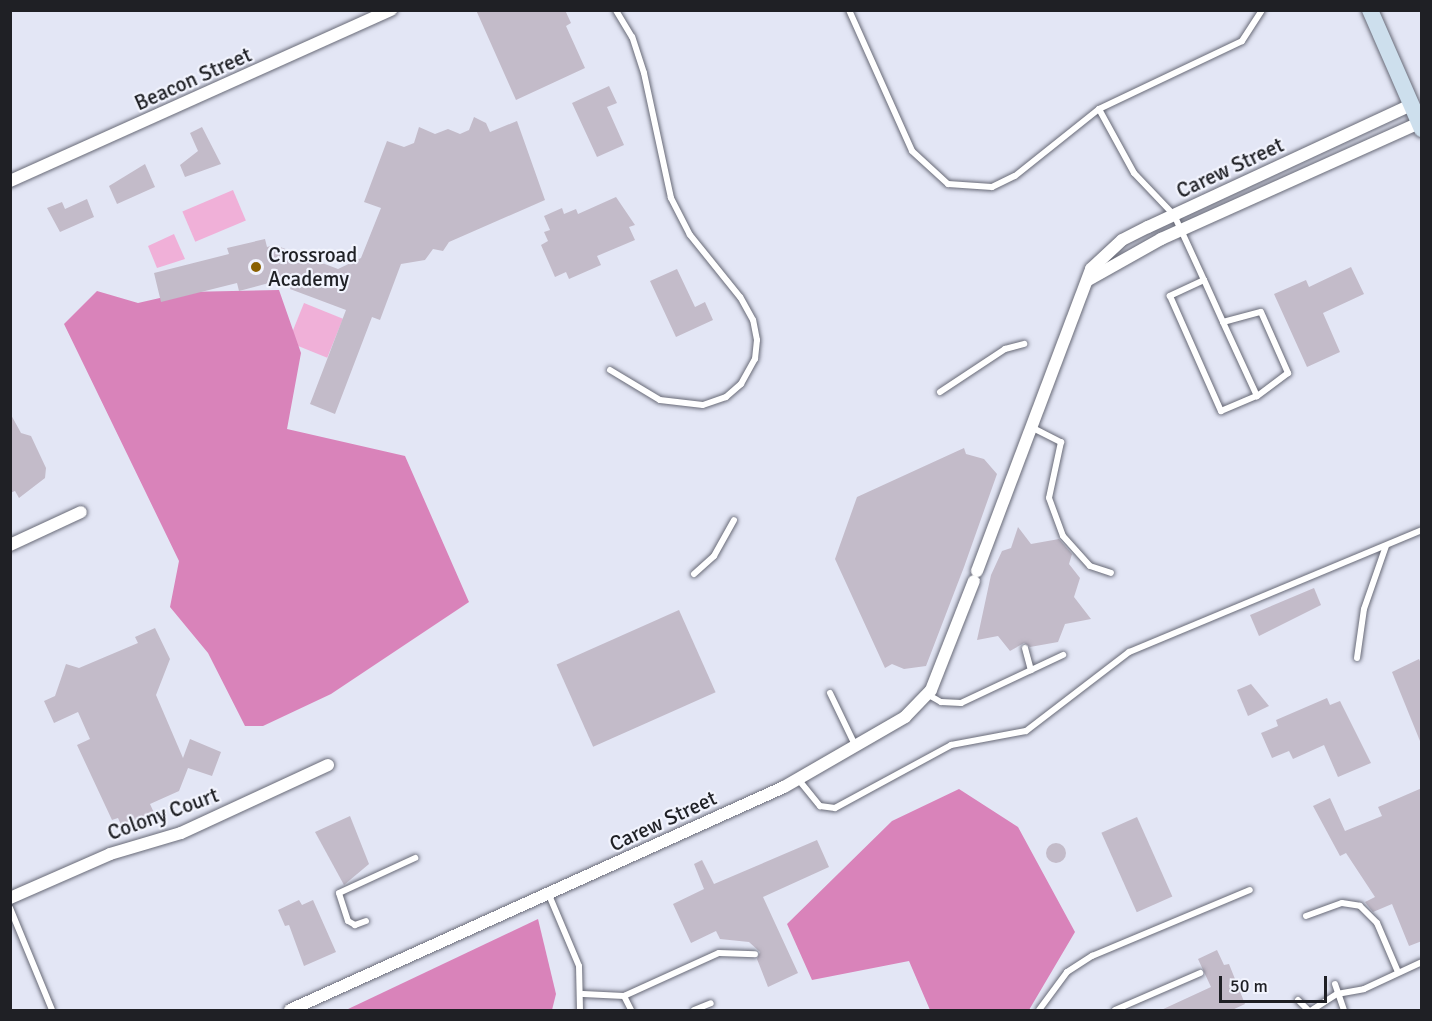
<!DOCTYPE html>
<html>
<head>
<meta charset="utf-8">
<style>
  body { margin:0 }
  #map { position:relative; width:1432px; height:1021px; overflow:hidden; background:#e3e6f5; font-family:Signika,sans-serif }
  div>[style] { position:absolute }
  .green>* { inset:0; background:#f0b0d8; transform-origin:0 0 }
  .forest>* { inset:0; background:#d983ba }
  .building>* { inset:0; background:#c3bbc9; transform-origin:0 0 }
  .round { border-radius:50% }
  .roads { filter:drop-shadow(0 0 2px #686a77) drop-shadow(0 0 2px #686a77) }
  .service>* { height:6px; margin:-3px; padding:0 3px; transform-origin:3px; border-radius:3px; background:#fff }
  .minor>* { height:12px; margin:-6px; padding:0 6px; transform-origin:6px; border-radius:6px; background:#fff }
  .secondary>* { height:16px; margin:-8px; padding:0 8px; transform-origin:8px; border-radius:8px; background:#cddfed }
  .dots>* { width:16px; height:16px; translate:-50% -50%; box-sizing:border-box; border:3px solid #f1f3fd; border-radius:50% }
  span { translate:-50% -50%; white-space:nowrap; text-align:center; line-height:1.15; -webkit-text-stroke:4.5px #f1f3fd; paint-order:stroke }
  .street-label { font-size:21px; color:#1f2025 }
  .poi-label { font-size:21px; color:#1f2025 }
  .left { translate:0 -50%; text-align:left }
  .frame { position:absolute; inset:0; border:12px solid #1f2025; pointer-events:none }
  .scale { position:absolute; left:1219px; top:976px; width:108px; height:27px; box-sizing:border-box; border:3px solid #1f2025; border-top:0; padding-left:8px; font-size:18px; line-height:21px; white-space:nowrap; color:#1f2025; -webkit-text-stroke:4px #f1f3fd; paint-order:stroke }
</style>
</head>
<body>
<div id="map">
  <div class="green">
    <i style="left:233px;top:190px;width:33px;height:55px;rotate:67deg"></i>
    <i style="clip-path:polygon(174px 234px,185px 259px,157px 268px,148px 246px)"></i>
    <i style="left:304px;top:303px;width:42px;height:42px;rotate:22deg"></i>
  </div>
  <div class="forest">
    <i style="clip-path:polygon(279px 290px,301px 353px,287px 429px,405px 456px,469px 602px,331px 694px,263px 726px,245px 726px,208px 653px,170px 607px,179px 561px,64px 324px,97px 291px,138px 303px,186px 292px)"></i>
    <i style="clip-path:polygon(959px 789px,1018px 827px,1075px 932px,1029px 1010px,930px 1010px,909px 961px,812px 980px,787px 924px,892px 821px)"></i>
    <i style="clip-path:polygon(538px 919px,556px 994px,552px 1010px,346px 1010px)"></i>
  </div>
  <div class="building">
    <i style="clip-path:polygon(476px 10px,565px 10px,571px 23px,566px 26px,585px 68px,516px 100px)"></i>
    <i style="clip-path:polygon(609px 86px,617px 103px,607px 107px,624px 145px,597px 157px,572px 103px)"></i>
    <i style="clip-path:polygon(474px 117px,486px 123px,490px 132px,517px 121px,545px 200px,449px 242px,443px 251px,433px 249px,425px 260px,401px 264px,380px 320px,372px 317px,335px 414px,310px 404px,346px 310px,290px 289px,295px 276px,239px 291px,237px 283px,161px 302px,154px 273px,229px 254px,227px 248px,265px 239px,267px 247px,275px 245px,338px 269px,361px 258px,381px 208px,364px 202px,387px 141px,404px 147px,414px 143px,419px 127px,435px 134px,448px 129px,460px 134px,469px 130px)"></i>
    <i style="clip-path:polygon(202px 127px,221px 164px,185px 177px,180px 165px,198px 151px,190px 133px)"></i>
    <i style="clip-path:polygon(145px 164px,155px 187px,117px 204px,109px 186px)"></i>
    <i style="clip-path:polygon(616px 197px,635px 225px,629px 227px,635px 240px,597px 256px,601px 265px,569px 279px,566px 272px,555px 277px,541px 245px,548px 241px,544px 232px,550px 230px,544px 216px,562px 208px,564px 214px,576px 209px,578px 214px)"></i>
    <i style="clip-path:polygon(87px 199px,94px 217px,60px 232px,47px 208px,62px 202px,65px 209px)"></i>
    <i style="clip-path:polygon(1351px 267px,1364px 294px,1323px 313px,1340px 352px,1307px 367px,1274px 294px,1306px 280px,1309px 287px)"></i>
    <i style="clip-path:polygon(677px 269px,695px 307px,705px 302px,713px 320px,676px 337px,650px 281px)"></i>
    <i style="clip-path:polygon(10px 413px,21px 433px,31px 436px,46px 468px,45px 478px,19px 498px,15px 491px,10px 493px)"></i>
    <i style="clip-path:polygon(964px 448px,966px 454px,984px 459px,997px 474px,964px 567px,926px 666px,904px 669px,892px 664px,885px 668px,835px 559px,857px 497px)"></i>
    <i style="clip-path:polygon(1018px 527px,1031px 544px,1059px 539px,1072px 554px,1069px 564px,1080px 578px,1074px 597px,1091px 619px,1065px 624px,1058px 642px,1030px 647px,1024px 643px,1010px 651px,998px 636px,977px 640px,991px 575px,1002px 551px,1011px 548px)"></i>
    <i style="clip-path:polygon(1314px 588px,1321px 605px,1259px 636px,1250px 615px)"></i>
    <i style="left:679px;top:610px;width:90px;height:134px;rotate:66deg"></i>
    <i style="clip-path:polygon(155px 628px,170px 659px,156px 695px,183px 758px,190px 739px,221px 752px,212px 776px,188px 768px,179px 791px,150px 804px,155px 815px,123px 829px,118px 818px,112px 820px,77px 745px,90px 739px,78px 712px,54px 723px,44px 701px,55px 696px,66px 664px,79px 668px,138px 643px,135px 637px)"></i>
    <i style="clip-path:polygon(1419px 659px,1422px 666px,1422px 746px,1392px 672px)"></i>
    <i style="clip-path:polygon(1251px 684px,1269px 706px,1248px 716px,1237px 690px)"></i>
    <i style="clip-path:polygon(1327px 698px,1330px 705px,1340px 701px,1371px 763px,1338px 777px,1324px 745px,1293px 759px,1289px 751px,1272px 758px,1261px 733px,1278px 726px,1276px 720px)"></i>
    <i style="clip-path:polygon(1422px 788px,1422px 941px,1409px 946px,1392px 904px,1373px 912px,1368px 906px,1365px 902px,1375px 897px,1346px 853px,1340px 856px,1313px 806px,1330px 798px,1345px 831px,1382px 816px,1378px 807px)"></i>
    <i style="clip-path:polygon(350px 816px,369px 864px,344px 885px,315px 832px)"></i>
    <i style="left:1137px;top:817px;width:87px;height:39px;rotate:66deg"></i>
    <i style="clip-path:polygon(817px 840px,829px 867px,763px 897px,798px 973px,768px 987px,757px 959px,760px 952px,749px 942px,720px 939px,716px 931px,691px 943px,673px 904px,704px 889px,694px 864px,702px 860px,714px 884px)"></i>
    <i class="round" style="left:1046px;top:843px;width:20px;height:20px"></i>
    <i style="clip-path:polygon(299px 900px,302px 905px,313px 900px,336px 952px,304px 966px,289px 925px,285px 926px,278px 910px)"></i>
    <i style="clip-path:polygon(1217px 950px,1224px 965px,1229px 964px,1245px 1004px,1230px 1011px,1159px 1011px,1211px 987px,1198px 959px)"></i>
  </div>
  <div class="roads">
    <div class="service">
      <i style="left:849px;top:10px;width:154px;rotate:65.9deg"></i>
      <i style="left:912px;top:151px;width:49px;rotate:42.5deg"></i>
      <i style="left:948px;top:184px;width:44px;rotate:3.9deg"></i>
      <i style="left:992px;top:187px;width:25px;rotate:-26deg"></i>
      <i style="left:1015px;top:176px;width:107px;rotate:-38.6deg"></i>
      <i style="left:1204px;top:280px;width:38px;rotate:155deg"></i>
      <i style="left:1170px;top:296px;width:126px;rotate:66.1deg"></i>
      <i style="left:1221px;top:411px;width:39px;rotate:-23deg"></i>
      <i style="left:1257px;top:396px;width:81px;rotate:-114.7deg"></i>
      <i style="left:1223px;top:322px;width:46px;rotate:-114.3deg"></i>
      <i style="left:1204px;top:280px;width:55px;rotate:-114.7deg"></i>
      <i style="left:1181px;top:230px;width:17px;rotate:-115deg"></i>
      <i style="left:1174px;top:215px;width:58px;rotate:-133.6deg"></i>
      <i style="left:1134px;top:173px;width:73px;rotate:-118.7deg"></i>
      <i style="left:1099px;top:109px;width:158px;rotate:-25.4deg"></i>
      <i style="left:1242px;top:41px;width:37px;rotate:-57deg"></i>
      <i style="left:1223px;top:322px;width:39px;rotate:-15deg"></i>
      <i style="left:1261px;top:312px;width:67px;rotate:66.1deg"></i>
      <i style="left:1288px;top:373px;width:39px;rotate:143deg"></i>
      <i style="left:610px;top:370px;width:58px;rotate:31deg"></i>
      <i style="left:660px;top:400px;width:43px;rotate:6.6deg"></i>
      <i style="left:703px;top:405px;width:24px;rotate:-19deg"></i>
      <i style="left:726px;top:397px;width:20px;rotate:-41deg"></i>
      <i style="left:741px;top:384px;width:29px;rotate:-61deg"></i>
      <i style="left:755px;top:359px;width:19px;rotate:-84deg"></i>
      <i style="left:757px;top:340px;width:20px;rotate:-101deg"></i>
      <i style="left:753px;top:320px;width:26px;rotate:-119deg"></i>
      <i style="left:740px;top:297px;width:80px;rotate:-128.9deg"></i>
      <i style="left:690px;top:235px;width:42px;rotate:-117.2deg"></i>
      <i style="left:671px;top:198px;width:128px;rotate:-102.2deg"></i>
      <i style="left:644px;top:73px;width:38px;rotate:-108deg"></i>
      <i style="left:632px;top:37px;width:31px;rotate:-121deg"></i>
      <i style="left:940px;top:392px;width:78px;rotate:-33.5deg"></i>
      <i style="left:1005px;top:349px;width:20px;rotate:-15deg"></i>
      <i style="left:1031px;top:427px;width:34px;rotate:27deg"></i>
      <i style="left:1061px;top:442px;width:57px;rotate:102.1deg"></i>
      <i style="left:1049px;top:498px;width:40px;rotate:69.8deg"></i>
      <i style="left:1063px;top:536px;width:40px;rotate:48deg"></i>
      <i style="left:1090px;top:566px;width:22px;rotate:18deg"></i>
      <i style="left:694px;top:574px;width:27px;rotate:-42deg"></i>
      <i style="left:714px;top:556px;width:41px;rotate:-60.9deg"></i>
      <i style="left:1025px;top:648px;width:23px;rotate:75deg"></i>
      <i style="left:1357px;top:658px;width:49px;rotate:-81.9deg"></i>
      <i style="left:1364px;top:609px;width:67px;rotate:-70.8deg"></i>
      <i style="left:830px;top:693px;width:58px;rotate:64.3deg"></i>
      <i style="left:927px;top:694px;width:16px;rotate:30deg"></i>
      <i style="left:941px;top:702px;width:20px;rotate:3deg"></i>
      <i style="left:961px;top:703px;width:113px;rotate:-25.2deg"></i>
      <i style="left:798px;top:779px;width:35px;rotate:51deg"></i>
      <i style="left:820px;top:806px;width:15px;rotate:8deg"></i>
      <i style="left:835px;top:808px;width:132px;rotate:-28.5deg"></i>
      <i style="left:951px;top:745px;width:76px;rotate:-10.6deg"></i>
      <i style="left:1026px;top:731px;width:130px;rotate:-37.5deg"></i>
      <i style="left:1129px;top:652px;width:317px;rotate:-22.6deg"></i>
      <i style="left:549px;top:895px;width:77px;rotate:67.1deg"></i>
      <i style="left:579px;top:966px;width:44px;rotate:88.7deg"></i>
      <i style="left:10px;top:908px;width:110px;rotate:67.6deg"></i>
      <i style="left:1306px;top:916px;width:38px;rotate:-20deg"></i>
      <i style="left:1342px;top:903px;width:18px;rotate:9deg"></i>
      <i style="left:1360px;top:906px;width:24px;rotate:45deg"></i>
      <i style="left:1377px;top:923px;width:53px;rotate:66.8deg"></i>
      <i style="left:366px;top:921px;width:12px;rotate:160deg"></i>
      <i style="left:355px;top:925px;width:8px;rotate:-150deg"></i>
      <i style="left:348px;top:921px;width:29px;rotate:-108deg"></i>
      <i style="left:339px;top:893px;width:84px;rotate:-24.7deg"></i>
      <i style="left:1335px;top:984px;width:28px;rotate:71deg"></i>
      <i style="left:583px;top:994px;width:41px;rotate:2.8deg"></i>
      <i style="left:624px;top:996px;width:104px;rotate:-24.4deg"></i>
      <i style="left:719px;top:953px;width:36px;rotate:2deg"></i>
      <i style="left:624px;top:996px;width:16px;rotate:63deg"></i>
      <i style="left:1298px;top:1000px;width:14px;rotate:45deg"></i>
      <i style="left:694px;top:1010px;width:18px;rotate:-22deg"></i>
      <i style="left:1039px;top:1010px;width:47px;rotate:-53.6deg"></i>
      <i style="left:1067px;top:972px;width:30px;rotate:-33deg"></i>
      <i style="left:1092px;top:956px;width:171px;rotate:-22.7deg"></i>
      <i style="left:1115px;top:1010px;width:93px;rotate:-23.5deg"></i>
      <i style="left:1312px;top:1010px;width:30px;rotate:-33deg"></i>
      <i style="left:1337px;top:994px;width:27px;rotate:-10deg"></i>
      <i style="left:1364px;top:989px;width:64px;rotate:-25deg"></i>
    </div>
    <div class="minor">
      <i style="left:10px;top:181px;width:418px;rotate:-24.2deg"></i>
      <i style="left:1088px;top:280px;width:84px;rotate:-29.3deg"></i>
      <i style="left:1161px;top:239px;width:283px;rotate:-24.2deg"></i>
      <i style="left:10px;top:545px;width:78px;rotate:-24.9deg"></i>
      <i style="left:977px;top:571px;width:323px;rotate:-69.3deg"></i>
      <i style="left:1091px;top:269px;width:42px;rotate:-43.1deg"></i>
      <i style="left:1122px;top:240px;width:29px;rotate:-27deg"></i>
      <i style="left:1148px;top:227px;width:288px;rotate:-24.9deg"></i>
      <i style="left:10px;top:898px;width:109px;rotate:-23.7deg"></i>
      <i style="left:110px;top:854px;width:74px;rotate:-16.5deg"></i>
      <i style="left:181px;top:833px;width:162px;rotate:-24.8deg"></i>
      <i style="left:290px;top:1010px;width:542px;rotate:-24.3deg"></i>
      <i style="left:784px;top:787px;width:140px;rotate:-30deg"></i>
      <i style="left:905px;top:717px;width:37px;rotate:-46deg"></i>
      <i style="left:931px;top:690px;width:117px;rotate:-68.5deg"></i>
    </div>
    <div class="secondary">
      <i style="left:1370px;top:10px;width:130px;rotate:66.4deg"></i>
    </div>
  </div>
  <div class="dots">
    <i style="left:256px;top:267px;background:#8a6000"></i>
  </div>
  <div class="street-label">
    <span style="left:193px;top:79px;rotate:-24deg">Beacon Street</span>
    <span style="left:1230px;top:168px;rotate:-25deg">Carew Street</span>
    <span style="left:163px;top:814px;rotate:-20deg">Colony Court</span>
    <span style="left:663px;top:821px;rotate:-25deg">Carew Street</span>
  </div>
  <div class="poi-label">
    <span class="left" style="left:268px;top:267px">Crossroad<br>Academy</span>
  </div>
  <div class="frame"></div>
  <div class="scale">50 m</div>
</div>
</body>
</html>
